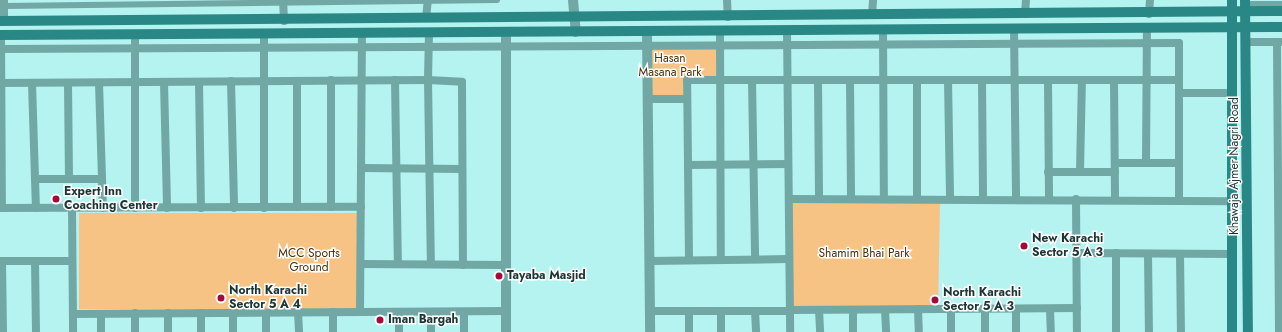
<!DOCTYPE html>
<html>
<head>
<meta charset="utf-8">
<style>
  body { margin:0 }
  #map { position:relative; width:1282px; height:332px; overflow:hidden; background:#b4f3f0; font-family:Jost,sans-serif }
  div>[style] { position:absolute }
  .green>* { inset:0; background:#f6c384; transform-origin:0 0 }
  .pedestrian>* { height:6px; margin:-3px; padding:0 3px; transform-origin:3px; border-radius:3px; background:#71a7a5 }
  .minor>* { height:8px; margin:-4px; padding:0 4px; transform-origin:4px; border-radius:4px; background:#71a7a5 }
  .tertiary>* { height:10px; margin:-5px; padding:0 5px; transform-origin:5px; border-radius:5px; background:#71a7a5 }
  .secondary>* { height:10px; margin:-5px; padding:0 5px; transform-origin:5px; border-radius:5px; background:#298885 }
  .dots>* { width:11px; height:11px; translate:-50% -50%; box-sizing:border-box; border:2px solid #fff; border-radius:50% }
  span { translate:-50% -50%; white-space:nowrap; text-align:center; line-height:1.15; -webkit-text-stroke:3px #fff; paint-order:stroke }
  .park-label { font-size:12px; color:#49300a }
  .street-label { font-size:12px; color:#1d3635 }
  .poi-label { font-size:12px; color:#1d3635; font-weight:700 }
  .left { translate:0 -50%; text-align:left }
</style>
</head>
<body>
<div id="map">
  <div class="green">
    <i style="clip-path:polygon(650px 45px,718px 45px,718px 78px,686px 79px,685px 98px,650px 97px)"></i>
    <i style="left:789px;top:199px;width:151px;height:108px;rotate:1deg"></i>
    <i style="left:358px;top:213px;width:96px;height:279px;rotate:90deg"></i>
  </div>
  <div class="pedestrian">
    <i style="left:4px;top:6px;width:493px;rotate:-0.7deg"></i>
  </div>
  <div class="minor">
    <i style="left:283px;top:0;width:21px;rotate:87deg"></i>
    <i style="left:727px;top:0;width:17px;rotate:87deg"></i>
    <i style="left:1246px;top:5px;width:36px"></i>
    <i style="left:1025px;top:14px;width:14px;rotate:-86deg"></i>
    <i style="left:1149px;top:14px;width:14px;rotate:-86deg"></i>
    <i style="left:872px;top:15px;width:15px;rotate:-86deg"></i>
    <i style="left:426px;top:18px;width:18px;rotate:-84deg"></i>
    <i style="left:4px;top:21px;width:21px;rotate:-90deg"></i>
    <i style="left:1014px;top:29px;width:170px;rotate:89.3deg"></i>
    <i style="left:720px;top:30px;width:230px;rotate:89.8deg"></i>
    <i style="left:787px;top:30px;width:302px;rotate:89.4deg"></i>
    <i style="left:883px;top:30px;width:169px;rotate:89.7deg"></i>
    <i style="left:429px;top:32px;width:48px;rotate:91.2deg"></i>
    <i style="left:428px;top:80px;width:34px;rotate:3deg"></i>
    <i style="left:462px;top:82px;width:183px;rotate:89.7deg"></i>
    <i style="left:1px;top:35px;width:173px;rotate:89.7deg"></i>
    <i style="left:264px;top:35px;width:173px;rotate:90deg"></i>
    <i style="left:1246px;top:42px;width:35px"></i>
    <i style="left:1277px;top:42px;width:290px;rotate:89.6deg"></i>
    <i style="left:0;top:49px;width:1179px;rotate:-0.29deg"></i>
    <i style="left:1179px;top:43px;width:156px;rotate:90deg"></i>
    <i style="left:395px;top:80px;width:184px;rotate:89.1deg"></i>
    <i style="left:752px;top:80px;width:179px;rotate:89deg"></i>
    <i style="left:818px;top:80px;width:119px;rotate:89.5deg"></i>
    <i style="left:850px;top:80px;width:119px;rotate:89.5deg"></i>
    <i style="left:917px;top:80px;width:119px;rotate:90deg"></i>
    <i style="left:948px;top:80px;width:119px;rotate:89deg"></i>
    <i style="left:982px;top:80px;width:119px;rotate:89.5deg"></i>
    <i style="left:1048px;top:80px;width:119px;rotate:89.5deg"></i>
    <i style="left:1114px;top:80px;width:119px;rotate:89.5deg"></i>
    <i style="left:231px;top:81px;width:127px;rotate:88.6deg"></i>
    <i style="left:164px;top:82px;width:126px;rotate:88.6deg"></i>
    <i style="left:199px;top:82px;width:126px;rotate:89.1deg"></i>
    <i style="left:0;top:83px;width:428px;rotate:-0.4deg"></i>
    <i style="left:428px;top:80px;width:184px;rotate:89.1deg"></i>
    <i style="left:32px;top:83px;width:125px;rotate:88.2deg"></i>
    <i style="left:68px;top:83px;width:96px;rotate:89.4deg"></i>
    <i style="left:99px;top:83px;width:125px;rotate:88.2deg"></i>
    <i style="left:1180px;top:93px;width:52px"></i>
    <i style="left:648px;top:99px;width:39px"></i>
    <i style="left:1115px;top:163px;width:64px"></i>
    <i style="left:1146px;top:163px;width:134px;rotate:-89.6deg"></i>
    <i style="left:688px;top:165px;width:100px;rotate:-0.6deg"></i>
    <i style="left:362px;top:168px;width:100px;rotate:0.6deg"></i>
    <i style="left:1048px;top:172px;width:67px"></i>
    <i style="left:1080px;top:172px;width:92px;rotate:-88.8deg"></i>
    <i style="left:35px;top:179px;width:67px"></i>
    <i style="left:789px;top:199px;width:444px;rotate:0.3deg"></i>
    <i style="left:1076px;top:199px;width:133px;rotate:89.6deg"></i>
    <i style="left:297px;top:207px;width:126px;rotate:-90deg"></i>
    <i style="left:331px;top:207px;width:127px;rotate:-90deg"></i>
    <i style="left:0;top:208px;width:361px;rotate:-0.2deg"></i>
    <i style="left:72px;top:208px;width:124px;rotate:89.5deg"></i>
    <i style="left:135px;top:208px;width:174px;rotate:-90deg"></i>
    <i style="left:1077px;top:253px;width:155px;rotate:0.4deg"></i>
    <i style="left:1116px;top:253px;width:79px;rotate:90deg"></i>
    <i style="left:1148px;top:254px;width:78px;rotate:89.3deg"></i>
    <i style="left:1180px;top:254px;width:78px;rotate:89.3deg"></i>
    <i style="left:689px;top:260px;width:180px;rotate:-90.6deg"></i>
    <i style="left:687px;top:80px;width:492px"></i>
    <i style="left:0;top:261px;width:72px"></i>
    <i style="left:2px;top:261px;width:71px;rotate:89.2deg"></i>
    <i style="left:35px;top:261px;width:71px;rotate:89.2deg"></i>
    <i style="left:649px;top:261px;width:139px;rotate:-0.8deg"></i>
    <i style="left:361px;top:264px;width:144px;rotate:0.4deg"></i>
    <i style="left:918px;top:309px;width:23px;rotate:88deg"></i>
    <i style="left:951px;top:309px;width:23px;rotate:90deg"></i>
    <i style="left:1016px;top:309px;width:23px;rotate:90deg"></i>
    <i style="left:1050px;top:309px;width:23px;rotate:88deg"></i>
    <i style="left:790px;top:310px;width:287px;rotate:-0.4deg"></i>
    <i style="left:819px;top:310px;width:22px;rotate:87deg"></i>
    <i style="left:853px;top:310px;width:22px;rotate:90deg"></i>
    <i style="left:885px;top:310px;width:22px;rotate:87deg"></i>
    <i style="left:650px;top:311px;width:39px"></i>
    <i style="left:689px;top:311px;width:21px;rotate:90deg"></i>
    <i style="left:689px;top:311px;width:101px"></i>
    <i style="left:721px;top:311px;width:21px;rotate:90deg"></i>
    <i style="left:755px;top:311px;width:21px;rotate:87deg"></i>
    <i style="left:298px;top:312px;width:20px;rotate:87deg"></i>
    <i style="left:360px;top:312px;width:278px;rotate:-89.6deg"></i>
    <i style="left:399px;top:312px;width:20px;rotate:90deg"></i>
    <i style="left:431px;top:312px;width:20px;rotate:90deg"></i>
    <i style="left:464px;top:312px;width:20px;rotate:90deg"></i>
    <i style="left:135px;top:313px;width:19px;rotate:90deg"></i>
    <i style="left:168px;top:313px;width:19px;rotate:90deg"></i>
    <i style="left:233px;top:313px;width:19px;rotate:90deg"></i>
    <i style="left:266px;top:313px;width:19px;rotate:90deg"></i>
    <i style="left:73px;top:314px;width:432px;rotate:-0.4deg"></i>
    <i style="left:101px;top:314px;width:18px;rotate:90deg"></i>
    <i style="left:201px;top:332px;width:19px;rotate:-90deg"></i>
    <i style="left:333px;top:332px;width:20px;rotate:-90deg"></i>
    <i style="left:985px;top:332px;width:23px;rotate:-90deg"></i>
  </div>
  <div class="tertiary">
    <i style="left:573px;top:0;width:32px;rotate:85deg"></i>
    <i style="left:506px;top:32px;width:300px;rotate:90deg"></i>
    <i style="left:647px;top:32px;width:300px;rotate:89.4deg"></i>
  </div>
  <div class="secondary">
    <i style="left:1245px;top:0;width:332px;rotate:89.5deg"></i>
    <i style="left:0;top:21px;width:1282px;rotate:-0.45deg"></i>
    <i style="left:0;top:35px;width:1282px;rotate:-0.36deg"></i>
    <i style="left:1232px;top:332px;width:332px;rotate:-90deg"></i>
  </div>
  <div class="dots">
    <i style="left:56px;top:199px;background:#a4093c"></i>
    <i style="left:1024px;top:246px;background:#a4093c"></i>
    <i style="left:499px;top:276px;background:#a4093c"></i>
    <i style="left:221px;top:298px;background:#a4093c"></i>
    <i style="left:935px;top:300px;background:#a4093c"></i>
    <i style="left:380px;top:320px;background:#a4093c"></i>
  </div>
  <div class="park-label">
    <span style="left:670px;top:66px">Hasan<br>Masana Park</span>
    <span style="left:309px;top:261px">MCC Sports<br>Ground</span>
    <span style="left:864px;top:254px">Shamim Bhai Park</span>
  </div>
  <div class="street-label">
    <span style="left:1235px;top:166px;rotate:-90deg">Khawaja Ajmer Nagri Road</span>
  </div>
  <div class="poi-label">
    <span class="left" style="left:64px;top:199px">Expert Inn<br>Coaching Center</span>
    <span class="left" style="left:1032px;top:246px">New Karachi<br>Sector 5 A 3</span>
    <span class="left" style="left:507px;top:276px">Tayaba Masjid</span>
    <span class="left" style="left:229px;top:298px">North Karachi<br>Sector 5 A 4</span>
    <span class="left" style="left:943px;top:300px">North Karachi<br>Sector 5 A 3</span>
    <span class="left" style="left:388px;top:320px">Iman Bargah</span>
  </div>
</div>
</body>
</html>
